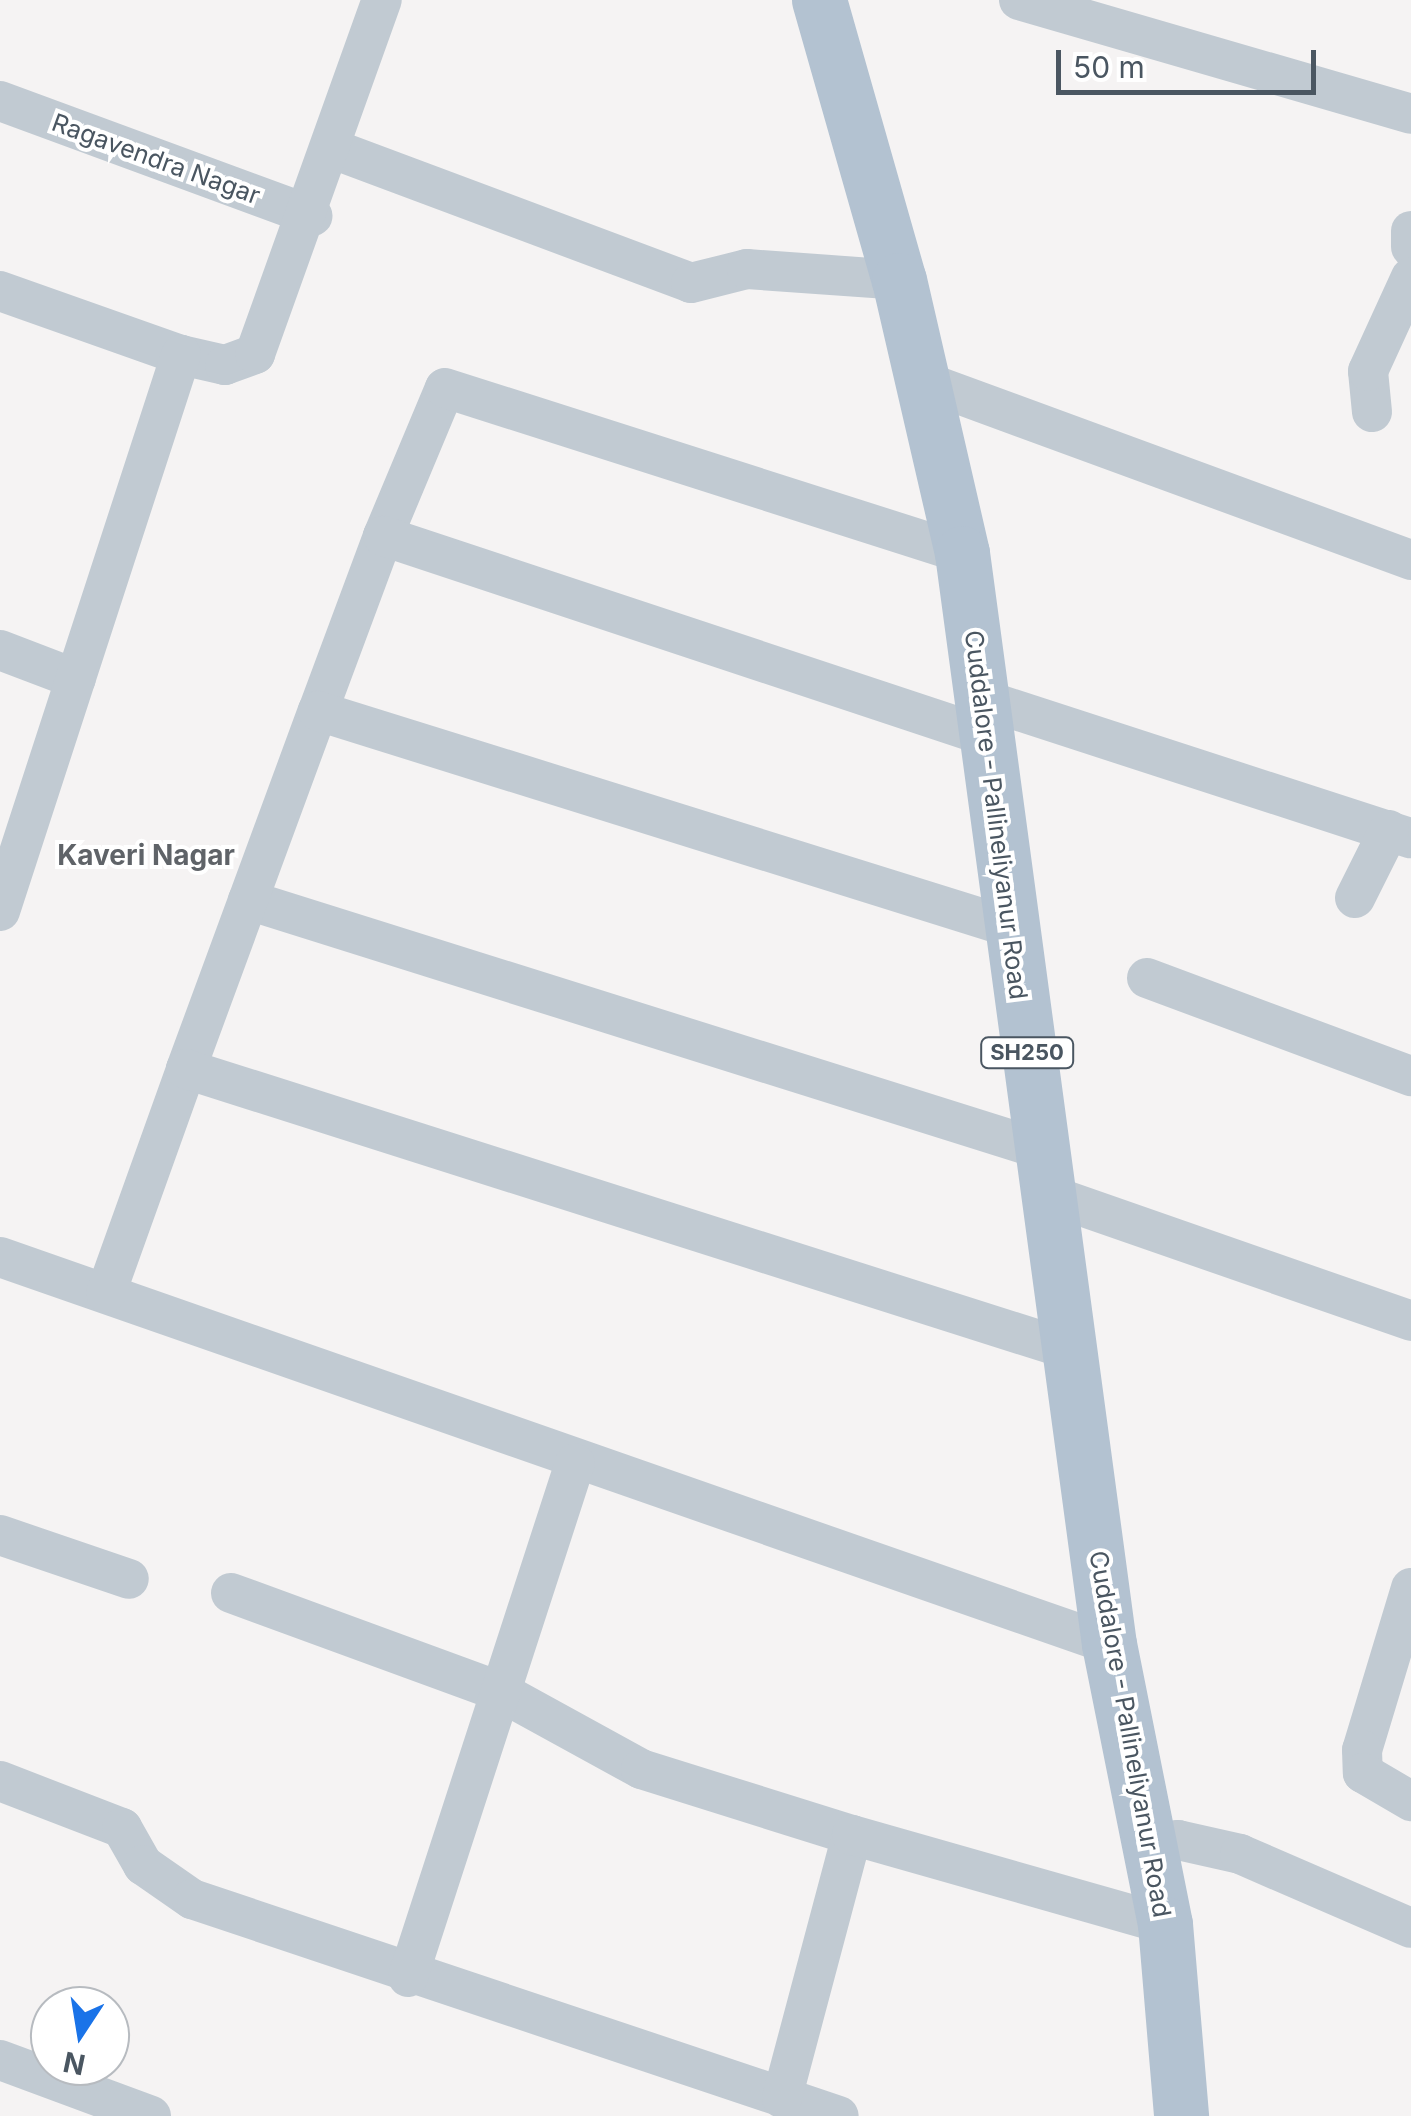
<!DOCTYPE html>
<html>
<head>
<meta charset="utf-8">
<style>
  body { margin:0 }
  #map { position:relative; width:1411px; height:2116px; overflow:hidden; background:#f5f3f3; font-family:Inter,sans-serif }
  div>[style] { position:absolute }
  .minor>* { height:40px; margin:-20px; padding:0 20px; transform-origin:20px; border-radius:20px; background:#c1cad2 }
  .primary>* { height:55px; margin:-27.5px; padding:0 27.5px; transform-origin:27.5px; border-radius:27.5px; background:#b3c2d1 }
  span { translate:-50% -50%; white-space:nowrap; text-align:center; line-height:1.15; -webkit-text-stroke:8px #fff; paint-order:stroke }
  .shield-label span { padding:2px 8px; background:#fff; border:2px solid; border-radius:8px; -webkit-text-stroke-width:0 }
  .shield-label { font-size:22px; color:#4a5661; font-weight:700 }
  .street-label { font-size:25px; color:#4a5661 }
  .neighbourhood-label { font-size:28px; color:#5f6368; font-weight:700 }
  .north { position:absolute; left:30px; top:1986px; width:100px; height:100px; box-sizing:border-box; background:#fff; border:2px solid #b7bbc0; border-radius:50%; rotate:192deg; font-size:28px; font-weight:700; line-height:40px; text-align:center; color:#4a5661 }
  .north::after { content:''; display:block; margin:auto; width:35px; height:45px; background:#1a73e8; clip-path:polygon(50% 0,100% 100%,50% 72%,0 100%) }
  .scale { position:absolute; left:1056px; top:50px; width:260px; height:45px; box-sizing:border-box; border:5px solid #4a5661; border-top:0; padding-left:12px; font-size:30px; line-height:35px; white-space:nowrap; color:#4a5661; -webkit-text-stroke:8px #fff; paint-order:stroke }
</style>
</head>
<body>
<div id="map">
  <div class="minor">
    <i style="left:1019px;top:0;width:408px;rotate:16.2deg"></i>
    <i style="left:0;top:101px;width:333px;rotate:20.2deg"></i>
    <i style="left:333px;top:149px;width:382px;rotate:20.5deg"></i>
    <i style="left:691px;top:283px;width:58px;rotate:-14deg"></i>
    <i style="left:747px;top:269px;width:152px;rotate:4.1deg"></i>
    <i style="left:1411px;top:231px;width:16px;rotate:90deg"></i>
    <i style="left:0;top:291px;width:192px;rotate:19.5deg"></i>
    <i style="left:181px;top:355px;width:45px;rotate:12.8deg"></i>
    <i style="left:225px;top:365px;width:32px;rotate:-20deg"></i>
    <i style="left:255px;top:354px;width:376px;rotate:-70.3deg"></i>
    <i style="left:923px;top:381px;width:520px;rotate:20.14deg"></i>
    <i style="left:1372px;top:412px;width:41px;rotate:-95.6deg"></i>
    <i style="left:1368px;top:371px;width:103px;rotate:-65.4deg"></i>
    <i style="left:383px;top:536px;width:160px;rotate:-67.3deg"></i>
    <i style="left:445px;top:388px;width:543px;rotate:17.7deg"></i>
    <i style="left:0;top:650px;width:81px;rotate:20.9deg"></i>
    <i style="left:982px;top:699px;width:451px;rotate:18deg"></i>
    <i style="left:318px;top:711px;width:187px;rotate:-69.6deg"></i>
    <i style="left:383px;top:536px;width:632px;rotate:18.35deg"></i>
    <i style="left:1355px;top:898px;width:76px;rotate:-63.4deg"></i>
    <i style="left:248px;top:900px;width:830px;rotate:17.45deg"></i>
    <i style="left:0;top:911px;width:585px;rotate:-71.97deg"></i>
    <i style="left:1147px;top:978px;width:282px;rotate:20.4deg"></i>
    <i style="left:186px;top:1069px;width:382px;rotate:-69.8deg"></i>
    <i style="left:318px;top:711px;width:725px;rotate:17.34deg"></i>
    <i style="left:1044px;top:1193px;width:389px;rotate:19.2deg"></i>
    <i style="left:0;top:1257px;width:1175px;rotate:19.24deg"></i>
    <i style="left:106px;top:1293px;width:238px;rotate:-70.3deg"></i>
    <i style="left:186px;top:1069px;width:928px;rotate:17.63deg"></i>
    <i style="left:0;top:1535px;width:136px;rotate:18.8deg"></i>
    <i style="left:1411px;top:1588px;width:169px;rotate:106.8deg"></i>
    <i style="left:1362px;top:1750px;width:23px;rotate:88deg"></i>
    <i style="left:1363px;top:1773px;width:56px;rotate:30.3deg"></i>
    <i style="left:231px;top:1593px;width:288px;rotate:20.1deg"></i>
    <i style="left:501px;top:1692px;width:160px;rotate:28.8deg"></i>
    <i style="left:641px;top:1769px;width:221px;rotate:17.4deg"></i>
    <i style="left:0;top:1781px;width:131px;rotate:21.1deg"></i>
    <i style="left:122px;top:1828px;width:43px;rotate:60.4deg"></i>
    <i style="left:143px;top:1865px;width:60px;rotate:34.8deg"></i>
    <i style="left:192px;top:1899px;width:682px;rotate:18.54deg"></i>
    <i style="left:1149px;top:1844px;width:29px;rotate:-8deg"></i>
    <i style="left:1178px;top:1840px;width:64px;rotate:12.7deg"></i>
    <i style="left:1240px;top:1854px;width:186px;rotate:23.4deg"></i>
    <i style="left:408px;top:1977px;width:540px;rotate:-72deg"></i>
    <i style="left:0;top:2060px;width:161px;rotate:20.3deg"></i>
    <i style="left:782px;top:2098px;width:272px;rotate:-75.1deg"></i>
    <i style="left:852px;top:1835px;width:325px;rotate:15.9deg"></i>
  </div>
  <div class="primary">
    <i style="left:819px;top:0;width:291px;rotate:74.1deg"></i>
    <i style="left:899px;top:280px;width:280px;rotate:77deg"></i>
    <i style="left:962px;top:553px;width:1101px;rotate:82.33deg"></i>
    <i style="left:1109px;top:1644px;width:286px;rotate:78.7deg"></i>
    <i style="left:1165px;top:1924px;width:193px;rotate:85.2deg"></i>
  </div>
  <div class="shield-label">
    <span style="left:1027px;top:1053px">SH250</span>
  </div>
  <div class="street-label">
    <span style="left:156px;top:159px;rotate:20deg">Ragavendra Nagar</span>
    <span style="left:996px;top:815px;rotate:83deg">Cuddalore - Pallineliyanur Road</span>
    <span style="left:1130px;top:1734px;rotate:80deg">Cuddalore - Pallineliyanur Road</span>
  </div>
  <div class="neighbourhood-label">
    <span style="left:146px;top:855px">Kaveri Nagar</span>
  </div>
  <div class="north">N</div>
  <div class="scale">50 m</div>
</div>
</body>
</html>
